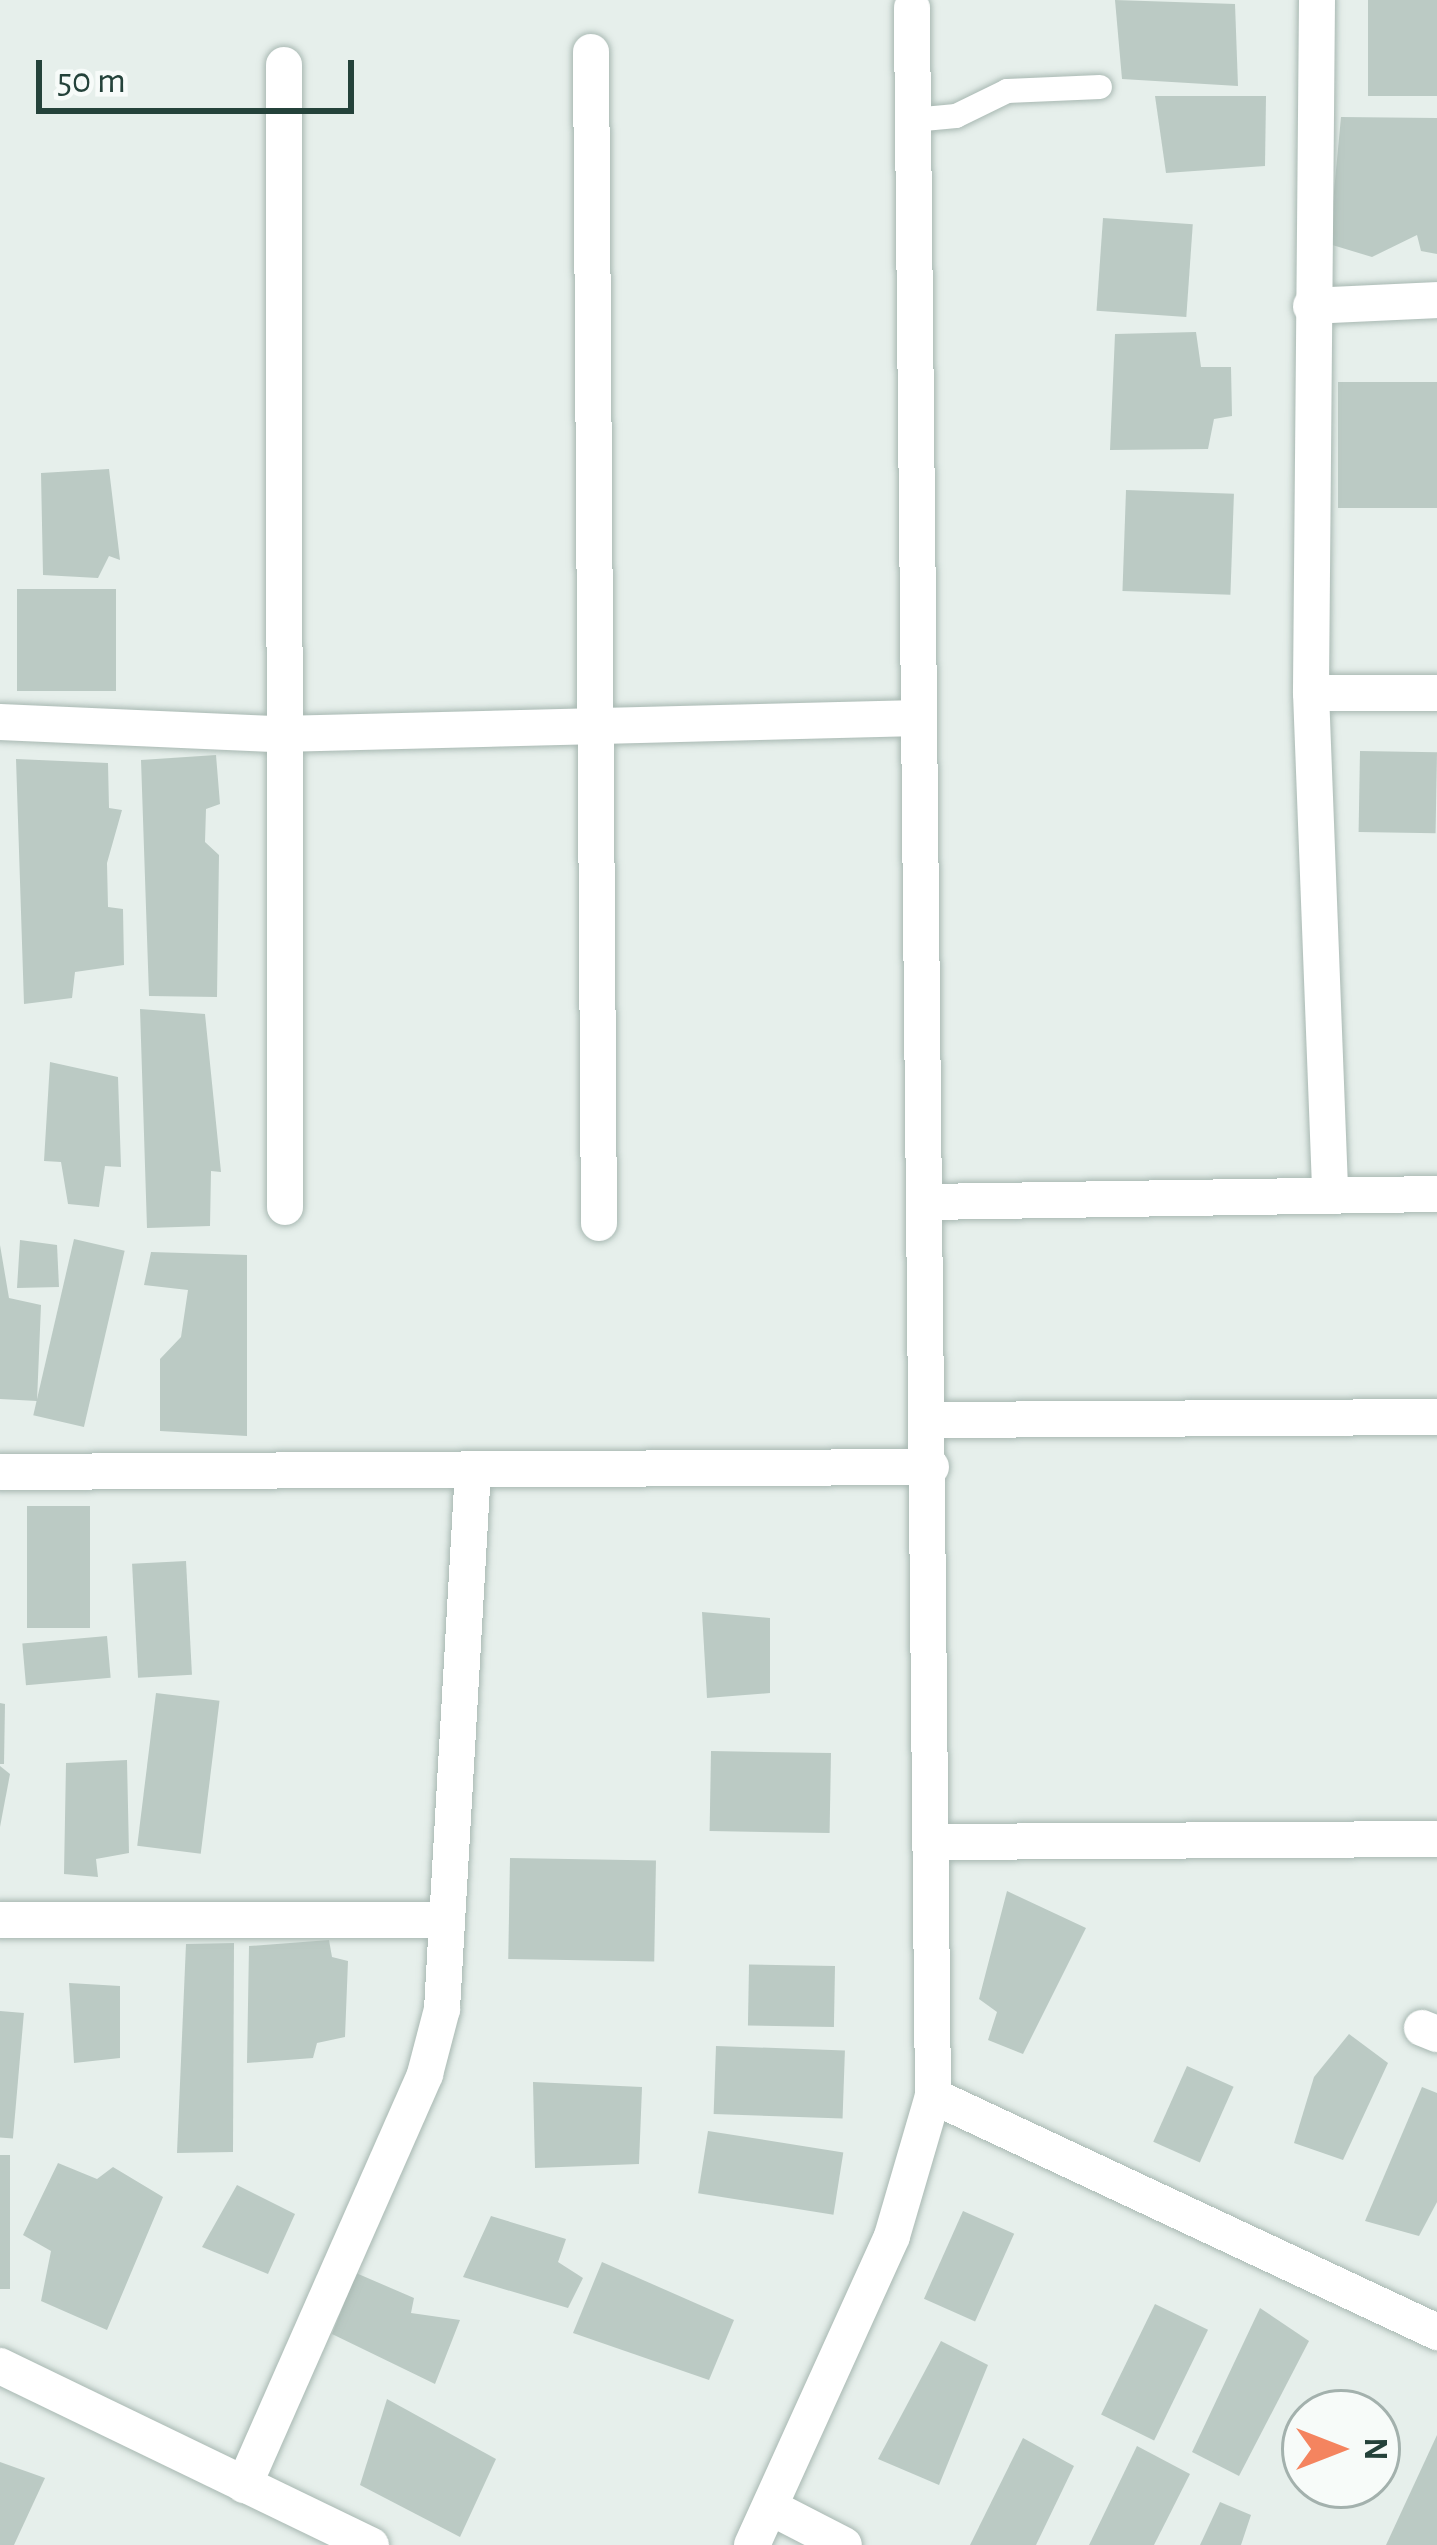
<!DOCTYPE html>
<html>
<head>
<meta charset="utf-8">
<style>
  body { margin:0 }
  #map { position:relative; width:1437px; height:2545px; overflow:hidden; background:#e6efeb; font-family:"Alegreya Sans",sans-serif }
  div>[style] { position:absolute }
  .building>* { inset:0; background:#bbcac4; transform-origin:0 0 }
  .roads { filter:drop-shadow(0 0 3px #a8b8b2) drop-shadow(0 0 3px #a8b8b2) }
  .lane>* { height:24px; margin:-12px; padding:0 12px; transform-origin:12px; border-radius:12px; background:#fff }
  .street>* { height:36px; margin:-18px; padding:0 18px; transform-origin:18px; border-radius:18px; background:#fff }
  span { translate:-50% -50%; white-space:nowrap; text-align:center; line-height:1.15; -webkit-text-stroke:9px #f7fbf9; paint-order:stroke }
  .north { position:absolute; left:1281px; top:2389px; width:120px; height:120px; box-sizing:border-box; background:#f7fbf9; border:3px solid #a3b1ad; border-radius:50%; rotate:90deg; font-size:33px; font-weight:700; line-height:48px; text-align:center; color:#24423a }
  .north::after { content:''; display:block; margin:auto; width:42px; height:54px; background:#f4845f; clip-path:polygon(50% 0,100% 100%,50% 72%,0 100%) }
  .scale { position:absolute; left:36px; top:60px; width:318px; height:54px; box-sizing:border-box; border:6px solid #24423a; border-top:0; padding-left:15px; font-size:36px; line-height:42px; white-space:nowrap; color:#24423a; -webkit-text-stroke:9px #f7fbf9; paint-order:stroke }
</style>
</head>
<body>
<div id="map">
  <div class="building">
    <i style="clip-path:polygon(1115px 0,1235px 4px,1238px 86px,1122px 79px)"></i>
    <i style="left:1368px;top:0;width:69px;height:96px"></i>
    <i style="clip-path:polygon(1155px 96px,1266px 96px,1265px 166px,1166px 173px)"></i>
    <i style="clip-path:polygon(1341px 117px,1437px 118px,1437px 254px,1421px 251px,1417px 235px,1372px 257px,1329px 244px)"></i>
    <i style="left:1103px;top:218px;width:90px;height:93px;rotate:4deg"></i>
    <i style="clip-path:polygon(1196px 332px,1201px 367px,1231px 367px,1232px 416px,1214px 419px,1208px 449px,1110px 450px,1115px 334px)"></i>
    <i style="left:1338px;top:382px;width:99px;height:126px"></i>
    <i style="clip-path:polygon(109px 469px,120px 560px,109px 556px,98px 578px,43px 575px,41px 473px)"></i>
    <i style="left:1126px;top:490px;width:108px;height:101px;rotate:2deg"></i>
    <i style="left:17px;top:589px;width:99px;height:102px"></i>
    <i style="left:1360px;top:751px;width:77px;height:81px;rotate:1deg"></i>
    <i style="clip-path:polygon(216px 755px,220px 804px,206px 809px,205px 842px,219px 855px,217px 997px,149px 996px,141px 760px)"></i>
    <i style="clip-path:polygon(16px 759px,108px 763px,109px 808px,122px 810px,107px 863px,108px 907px,123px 909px,124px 965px,75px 972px,72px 998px,24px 1004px)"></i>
    <i style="clip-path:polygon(140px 1009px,205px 1014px,221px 1172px,211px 1171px,210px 1226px,147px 1228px)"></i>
    <i style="clip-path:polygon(50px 1062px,118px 1077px,121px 1167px,105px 1166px,99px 1207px,68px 1204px,61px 1162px,44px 1161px)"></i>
    <i style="left:74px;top:1239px;width:52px;height:181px;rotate:13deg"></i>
    <i style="clip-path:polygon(20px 1240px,57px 1245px,59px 1287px,17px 1288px)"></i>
    <i style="clip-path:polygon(0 1245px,9px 1298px,41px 1305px,37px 1401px,0 1399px)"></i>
    <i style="clip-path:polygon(151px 1252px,247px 1255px,247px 1436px,160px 1431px,160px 1359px,181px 1337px,188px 1290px,144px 1285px)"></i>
    <i style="left:27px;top:1506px;width:63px;height:122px"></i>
    <i style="left:186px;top:1561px;width:114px;height:54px;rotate:87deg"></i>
    <i style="clip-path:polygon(702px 1612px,770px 1618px,770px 1693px,707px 1698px)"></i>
    <i style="left:107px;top:1636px;width:42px;height:85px;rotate:85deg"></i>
    <i style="left:156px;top:1693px;width:64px;height:154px;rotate:7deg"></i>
    <i style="clip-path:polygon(0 1703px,5px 1704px,4px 1764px,0 1764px)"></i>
    <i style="left:711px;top:1751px;width:120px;height:80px;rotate:1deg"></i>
    <i style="clip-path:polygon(127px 1760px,129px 1853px,96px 1859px,98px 1877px,64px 1874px,66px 1763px)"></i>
    <i style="clip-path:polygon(0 1766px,10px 1774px,0 1827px)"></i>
    <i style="left:510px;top:1858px;width:146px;height:101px;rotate:1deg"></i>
    <i style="clip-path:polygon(1007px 1891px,1086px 1928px,1023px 2054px,988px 2040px,997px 2012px,979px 1999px)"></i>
    <i style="clip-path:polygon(329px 1940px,332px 1957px,348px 1961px,345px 2037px,317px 2043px,313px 2058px,247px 2063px,249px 1946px)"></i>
    <i style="clip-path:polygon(234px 1943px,233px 2152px,177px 2153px,186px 1944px)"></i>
    <i style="left:835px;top:1966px;width:61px;height:86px;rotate:91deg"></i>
    <i style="clip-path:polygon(69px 1983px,120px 1986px,120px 2058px,74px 2063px)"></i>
    <i style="left:0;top:2011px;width:24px;height:126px;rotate:5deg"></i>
    <i style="clip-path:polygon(1349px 2034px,1388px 2063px,1343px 2160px,1294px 2143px,1314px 2077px)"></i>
    <i style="left:716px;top:2046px;width:129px;height:68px;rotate:2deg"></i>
    <i style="left:1187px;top:2066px;width:51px;height:83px;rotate:24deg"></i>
    <i style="clip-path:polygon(533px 2082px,642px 2087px,639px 2164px,535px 2168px)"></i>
    <i style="clip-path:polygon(1422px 2087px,1437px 2093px,1437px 2202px,1419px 2236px,1365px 2221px)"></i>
    <i style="left:708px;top:2131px;width:137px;height:63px;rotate:9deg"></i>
    <i style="left:0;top:2155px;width:10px;height:134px"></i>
    <i style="clip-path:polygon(58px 2163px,97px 2179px,113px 2167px,163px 2197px,107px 2330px,41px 2301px,51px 2251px,23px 2235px)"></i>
    <i style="clip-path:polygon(237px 2185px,295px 2214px,268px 2274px,202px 2247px)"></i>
    <i style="left:963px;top:2211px;width:56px;height:96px;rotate:24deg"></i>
    <i style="clip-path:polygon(491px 2216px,566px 2239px,558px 2262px,583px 2278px,568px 2308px,463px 2277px)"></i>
    <i style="clip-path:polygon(602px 2262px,734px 2320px,709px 2380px,573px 2333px)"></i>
    <i style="clip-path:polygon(356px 2273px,414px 2298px,411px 2313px,460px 2320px,435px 2384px,332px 2334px)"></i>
    <i style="left:1155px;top:2304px;width:59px;height:123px;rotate:26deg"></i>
    <i style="clip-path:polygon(1260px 2308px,1309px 2341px,1239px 2476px,1192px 2452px)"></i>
    <i style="clip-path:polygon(941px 2341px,988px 2365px,939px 2485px,878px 2459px)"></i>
    <i style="clip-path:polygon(387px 2399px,496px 2459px,460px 2537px,360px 2485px)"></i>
    <i style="clip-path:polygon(1437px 2435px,1437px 2545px,1386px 2545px)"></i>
    <i style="clip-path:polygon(1023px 2438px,1074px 2466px,1036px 2545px,970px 2545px)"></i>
    <i style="clip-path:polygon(1137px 2446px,1190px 2474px,1154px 2545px,1089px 2545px)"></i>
    <i style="clip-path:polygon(0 2462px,45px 2478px,14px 2545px,0 2545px)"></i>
    <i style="clip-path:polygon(1220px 2502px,1251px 2515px,1241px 2545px,1200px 2545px)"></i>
  </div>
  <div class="roads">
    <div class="lane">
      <i style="left:913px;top:120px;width:43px;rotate:-5.3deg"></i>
      <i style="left:956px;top:116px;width:57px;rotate:-26.1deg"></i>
      <i style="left:1007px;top:91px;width:93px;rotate:-2.5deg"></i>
    </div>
    <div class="street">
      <i style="left:1317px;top:0;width:693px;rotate:90.5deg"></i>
      <i style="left:1311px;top:693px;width:498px;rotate:87.8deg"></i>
      <i style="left:591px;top:52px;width:1171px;rotate:89.61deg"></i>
      <i style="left:284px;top:65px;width:1142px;rotate:89.95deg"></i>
      <i style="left:1311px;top:306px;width:126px;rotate:-2.7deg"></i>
      <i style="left:1311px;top:693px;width:126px"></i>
      <i style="left:0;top:722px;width:279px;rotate:2.5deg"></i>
      <i style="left:279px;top:734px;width:640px;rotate:-1.43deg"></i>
      <i style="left:927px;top:1202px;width:510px;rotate:-0.9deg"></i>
      <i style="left:934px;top:1420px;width:503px;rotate:-0.34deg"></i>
      <i style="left:0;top:1472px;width:931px;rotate:-0.31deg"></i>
      <i style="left:935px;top:1842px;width:502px;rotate:-0.34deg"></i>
      <i style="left:0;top:1920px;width:446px"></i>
      <i style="left:1422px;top:2028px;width:16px;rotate:22deg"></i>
      <i style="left:933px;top:2096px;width:557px;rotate:25.09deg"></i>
      <i style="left:0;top:2366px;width:412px;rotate:25.8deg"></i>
      <i style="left:244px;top:2485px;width:449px;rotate:-66.2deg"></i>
      <i style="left:425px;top:2074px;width:67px;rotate:-75.3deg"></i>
      <i style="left:442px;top:2009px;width:541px;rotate:-86.71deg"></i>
      <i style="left:770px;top:2507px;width:83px;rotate:27.2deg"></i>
      <i style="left:752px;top:2545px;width:339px;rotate:-65.6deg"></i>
      <i style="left:892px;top:2236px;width:146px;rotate:-73.7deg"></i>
      <i style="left:933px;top:2096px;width:2088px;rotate:-90.58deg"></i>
    </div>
  </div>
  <div class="north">N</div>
  <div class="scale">50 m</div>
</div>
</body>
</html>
